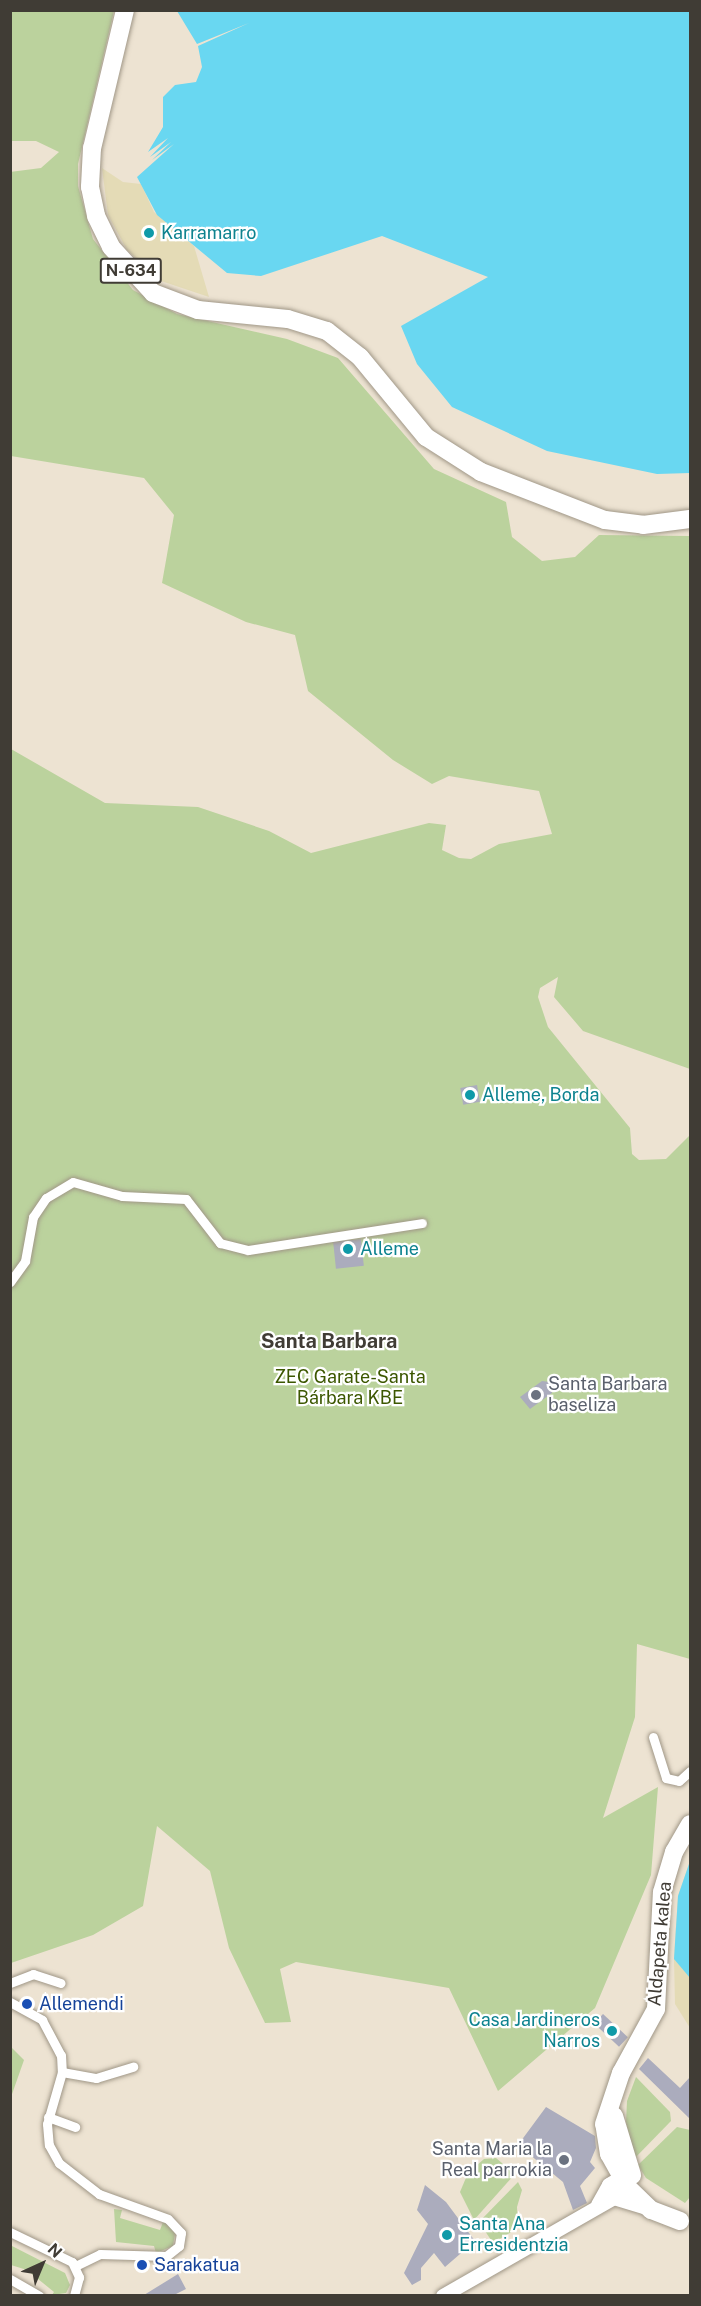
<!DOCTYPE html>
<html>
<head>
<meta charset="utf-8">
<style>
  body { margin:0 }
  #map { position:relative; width:701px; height:2306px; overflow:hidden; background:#ede3d2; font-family:"Public Sans",sans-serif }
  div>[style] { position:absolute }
  .green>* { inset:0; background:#bbd29d }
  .sand>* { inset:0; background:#e4dbb6 }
  .water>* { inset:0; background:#69d7f1 }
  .building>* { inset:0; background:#abacbd; transform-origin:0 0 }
  .roads { filter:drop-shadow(0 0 2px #a09787) drop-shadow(0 0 2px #a09787) }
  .street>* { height:9px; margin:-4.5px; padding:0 4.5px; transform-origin:4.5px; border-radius:4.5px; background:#fff }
  .secondary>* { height:14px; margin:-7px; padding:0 7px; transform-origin:7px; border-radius:7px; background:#fff }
  .highway>* { height:18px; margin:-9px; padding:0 9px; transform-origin:9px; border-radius:9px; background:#fff }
  .dots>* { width:16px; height:16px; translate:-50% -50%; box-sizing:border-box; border:3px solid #fff; border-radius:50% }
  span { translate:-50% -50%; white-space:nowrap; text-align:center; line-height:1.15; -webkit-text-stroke:4.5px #fff; paint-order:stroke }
  .shield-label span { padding:2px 4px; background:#fff; border:2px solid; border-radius:4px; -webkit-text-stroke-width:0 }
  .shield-label { font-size:16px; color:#403c35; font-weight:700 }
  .culture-label { font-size:18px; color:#0d838f }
  .left { translate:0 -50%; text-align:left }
  .right { translate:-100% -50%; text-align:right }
  .park-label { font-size:18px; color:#3c5700 }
  .worship-label { font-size:18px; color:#5b616d }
  .street-label { font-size:18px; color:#403c35 }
  .transit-label { font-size:18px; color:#164399 }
  .neighbourhood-label { font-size:20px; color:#403c35; font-weight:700 }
  .frame { position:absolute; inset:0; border:12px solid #403c35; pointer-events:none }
  .north { position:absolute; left:12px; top:2234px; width:60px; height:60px; -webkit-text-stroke:4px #fff; paint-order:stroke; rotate:44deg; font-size:16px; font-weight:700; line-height:24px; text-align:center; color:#403c35 }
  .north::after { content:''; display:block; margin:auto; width:21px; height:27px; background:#403c35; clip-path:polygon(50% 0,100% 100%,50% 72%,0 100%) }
</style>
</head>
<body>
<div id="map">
  <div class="green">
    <i style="clip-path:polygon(11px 11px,114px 11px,78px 164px,78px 186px,93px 239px,133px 290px,177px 314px,287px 339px,338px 358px,434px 469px,506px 502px,512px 537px,542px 561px,575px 557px,599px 535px,690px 536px,690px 1069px,583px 1031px,554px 997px,558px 977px,540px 988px,538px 997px,548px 1027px,630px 1128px,632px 1154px,639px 1160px,666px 1159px,690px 1135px,690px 1659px,637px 1644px,635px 1717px,603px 1818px,658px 1787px,651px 1875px,595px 2008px,498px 2091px,449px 1988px,296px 1962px,280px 1969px,291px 2022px,265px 2023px,229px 1948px,210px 1871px,157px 1826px,143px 1906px,93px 1935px,11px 1963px,11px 749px,105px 803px,198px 807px,269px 831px,311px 853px,429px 823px,446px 825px,442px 850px,459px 858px,471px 859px,499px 844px,552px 834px,539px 791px,449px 776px,432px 784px,393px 760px,308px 691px,295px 635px,246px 622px,162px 583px,174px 515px,144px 478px,11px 456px,10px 172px,41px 168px,59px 152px,36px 141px,11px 141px)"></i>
    <i style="clip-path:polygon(10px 2046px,24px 2060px,11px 2097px,10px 2096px)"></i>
    <i style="clip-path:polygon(636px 2077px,670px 2112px,671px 2121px,634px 2159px,626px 2122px,627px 2101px)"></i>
    <i style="clip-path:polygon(677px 2127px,690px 2130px,690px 2197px,685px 2203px,646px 2178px,638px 2165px)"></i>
    <i style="clip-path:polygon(496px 2158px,515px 2174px,474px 2220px,460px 2192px,468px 2173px,484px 2159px)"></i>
    <i style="clip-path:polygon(518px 2182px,522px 2190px,517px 2207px,518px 2228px,493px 2243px,479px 2222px)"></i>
    <i style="clip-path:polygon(114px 2209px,122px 2210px,120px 2218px,160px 2230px,163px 2222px,168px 2224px,175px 2233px,173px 2246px,156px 2253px,154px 2246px,116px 2242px)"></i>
    <i style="clip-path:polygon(10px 2245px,65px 2273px,70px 2285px,66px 2293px,52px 2295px,54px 2292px,27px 2270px,11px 2265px)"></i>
  </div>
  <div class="sand">
    <i style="clip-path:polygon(102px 168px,123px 182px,141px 184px,154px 212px,194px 246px,209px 297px,161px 281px,127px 250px,108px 215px)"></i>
    <i style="clip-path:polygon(690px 1861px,690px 2028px,675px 2004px,674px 1959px,678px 1896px)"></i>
  </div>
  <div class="water">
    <i style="clip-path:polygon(177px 11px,690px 11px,690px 473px,657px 474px,547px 451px,452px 407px,417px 364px,401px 326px,488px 277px,382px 236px,261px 276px,227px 273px,157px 215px,137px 177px,174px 144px,152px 160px,171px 142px,150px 157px,168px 138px,148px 152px,163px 127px,163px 97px,175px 85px,196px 82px,202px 67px,198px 46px,249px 23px,197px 44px)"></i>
    <i style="clip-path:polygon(690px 1861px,690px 1978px,674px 1959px,678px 1896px)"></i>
  </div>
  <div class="building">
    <i style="left:477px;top:1085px;width:17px;height:17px;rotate:80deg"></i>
    <i style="left:361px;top:1239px;width:27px;height:28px;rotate:84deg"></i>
    <i style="clip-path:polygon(542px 1381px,550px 1382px,552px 1393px,530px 1409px,520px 1397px)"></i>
    <i style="left:603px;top:2014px;width:34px;height:13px;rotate:43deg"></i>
    <i style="clip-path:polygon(648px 2058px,680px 2088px,690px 2077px,690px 2119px,639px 2069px)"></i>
    <i style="clip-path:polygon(546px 2107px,595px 2136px,596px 2148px,590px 2162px,595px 2168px,580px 2186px,587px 2203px,573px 2210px,563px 2182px,518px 2145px)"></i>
    <i style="clip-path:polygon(425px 2185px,446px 2202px,475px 2241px,445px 2267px,434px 2253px,421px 2268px,421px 2280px,412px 2285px,404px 2273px,428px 2224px,417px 2210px)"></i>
    <i style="clip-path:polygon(178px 2274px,186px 2289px,174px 2295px,144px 2295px)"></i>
  </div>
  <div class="roads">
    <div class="street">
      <i style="left:10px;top:1282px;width:26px;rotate:-54deg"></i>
      <i style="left:25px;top:1261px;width:45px;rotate:-79.7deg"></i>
      <i style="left:33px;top:1217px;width:23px;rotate:-56deg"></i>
      <i style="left:46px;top:1198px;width:31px;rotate:-31deg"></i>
      <i style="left:73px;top:1182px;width:51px;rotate:15.9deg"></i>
      <i style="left:122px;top:1196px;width:64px;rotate:2.7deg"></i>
      <i style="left:186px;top:1199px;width:56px;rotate:52.3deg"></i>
      <i style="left:220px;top:1243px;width:29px;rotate:14deg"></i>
      <i style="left:248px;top:1250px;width:176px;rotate:-8.8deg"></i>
      <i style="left:653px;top:1737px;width:43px;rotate:72.4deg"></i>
      <i style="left:666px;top:1778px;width:13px;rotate:13deg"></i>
      <i style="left:679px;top:1781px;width:15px;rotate:-42deg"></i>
      <i style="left:10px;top:1983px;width:25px;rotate:-21deg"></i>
      <i style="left:33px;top:1974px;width:29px;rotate:18deg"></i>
      <i style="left:10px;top:2002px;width:37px;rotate:29deg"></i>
      <i style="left:42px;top:2020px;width:40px;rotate:62deg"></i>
      <i style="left:61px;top:2055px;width:17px;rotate:87deg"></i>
      <i style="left:62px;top:2072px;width:54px;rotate:106.1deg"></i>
      <i style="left:47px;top:2124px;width:21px;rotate:85deg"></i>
      <i style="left:49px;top:2145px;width:21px;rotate:61deg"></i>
      <i style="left:59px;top:2163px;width:51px;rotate:37.8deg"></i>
      <i style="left:99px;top:2194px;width:73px;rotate:19.9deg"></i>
      <i style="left:168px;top:2219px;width:19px;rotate:47deg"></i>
      <i style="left:181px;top:2233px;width:13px;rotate:99deg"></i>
      <i style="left:179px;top:2246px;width:16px;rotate:142deg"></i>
      <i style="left:166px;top:2256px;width:66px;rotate:-178.3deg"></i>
      <i style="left:100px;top:2254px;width:28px;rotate:154deg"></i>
      <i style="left:62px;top:2072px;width:35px;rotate:10deg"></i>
      <i style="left:96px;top:2078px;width:39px;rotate:-17deg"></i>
      <i style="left:48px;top:2117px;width:29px;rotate:20deg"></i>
      <i style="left:10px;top:2232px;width:69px;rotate:25.8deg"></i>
      <i style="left:72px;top:2262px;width:17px;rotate:65deg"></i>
      <i style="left:79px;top:2277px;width:20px;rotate:105deg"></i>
      <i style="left:10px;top:2279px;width:34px;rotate:30deg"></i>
    </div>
    <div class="secondary">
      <i style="left:614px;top:2198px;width:37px;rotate:17deg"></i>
      <i style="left:598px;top:2205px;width:23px;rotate:-61deg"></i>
      <i style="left:609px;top:2185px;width:12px;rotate:-31deg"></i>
      <i style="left:619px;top:2179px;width:10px;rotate:17deg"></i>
      <i style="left:443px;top:2296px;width:197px;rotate:-29.8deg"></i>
      <i style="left:614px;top:2198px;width:14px;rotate:-39deg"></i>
      <i style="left:625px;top:2189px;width:12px;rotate:-76deg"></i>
    </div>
    <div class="highway">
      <i style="left:125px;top:10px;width:142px;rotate:103.4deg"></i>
      <i style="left:92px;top:148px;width:39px;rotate:93deg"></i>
      <i style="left:90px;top:187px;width:30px;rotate:78deg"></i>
      <i style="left:96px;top:216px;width:34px;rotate:64deg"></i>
      <i style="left:111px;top:247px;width:62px;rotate:47.6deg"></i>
      <i style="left:153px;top:293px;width:48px;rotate:20.7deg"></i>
      <i style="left:198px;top:310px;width:90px;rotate:5.7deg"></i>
      <i style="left:288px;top:319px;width:41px;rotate:17.1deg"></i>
      <i style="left:327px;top:331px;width:42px;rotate:38.2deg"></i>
      <i style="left:360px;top:357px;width:104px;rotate:50.5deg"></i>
      <i style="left:426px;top:437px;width:65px;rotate:32.5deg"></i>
      <i style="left:481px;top:472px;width:133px;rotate:21.2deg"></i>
      <i style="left:605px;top:520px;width:38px;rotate:7deg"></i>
      <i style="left:643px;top:525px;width:47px;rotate:-7.3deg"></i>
      <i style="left:614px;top:2116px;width:62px;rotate:73deg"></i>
      <i style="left:680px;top:2221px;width:31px;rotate:-159deg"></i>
      <i style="left:651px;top:2210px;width:32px;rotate:-136deg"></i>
      <i style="left:628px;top:2188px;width:39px;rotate:-119deg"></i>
      <i style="left:609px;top:2154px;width:30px;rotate:-99deg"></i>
      <i style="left:604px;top:2124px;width:54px;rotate:-71.6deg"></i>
      <i style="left:621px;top:2073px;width:73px;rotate:-61.3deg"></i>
      <i style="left:656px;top:2009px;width:117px;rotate:-87.1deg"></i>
      <i style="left:662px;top:1892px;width:42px;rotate:-73.3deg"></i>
      <i style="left:674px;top:1852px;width:32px;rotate:-60deg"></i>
    </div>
  </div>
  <div class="dots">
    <i style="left:149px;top:233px;background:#0f9aa8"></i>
    <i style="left:470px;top:1095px;background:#0f9aa8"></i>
    <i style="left:348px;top:1249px;background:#0f9aa8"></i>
    <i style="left:536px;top:1395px;background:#6b7280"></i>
    <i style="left:27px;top:2004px;background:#1a4fb4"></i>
    <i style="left:612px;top:2031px;background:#0f9aa8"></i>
    <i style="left:564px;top:2160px;background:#6b7280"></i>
    <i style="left:447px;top:2235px;background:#0f9aa8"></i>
    <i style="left:142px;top:2265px;background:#1a4fb4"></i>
  </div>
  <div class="shield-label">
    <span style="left:131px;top:271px">N-634</span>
  </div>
  <div class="culture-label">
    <span class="left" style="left:161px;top:233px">Karramarro</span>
    <span class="left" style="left:482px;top:1095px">Alleme, Borda</span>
    <span class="left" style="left:360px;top:1249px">Alleme</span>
    <span class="right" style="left:600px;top:2031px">Casa Jardineros<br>Narros</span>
    <span class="left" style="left:459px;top:2235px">Santa Ana<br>Erresidentzia</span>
  </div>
  <div class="park-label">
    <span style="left:350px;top:1388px">ZEC Garate-Santa<br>Bárbara KBE</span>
  </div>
  <div class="worship-label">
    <span class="left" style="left:548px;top:1395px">Santa Barbara<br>baseliza</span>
    <span class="right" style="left:552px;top:2160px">Santa Maria la<br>Real parrokia</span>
  </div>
  <div class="street-label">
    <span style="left:660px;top:1944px;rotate:-85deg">Aldapeta kalea</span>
  </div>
  <div class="transit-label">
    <span class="left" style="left:39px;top:2004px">Allemendi</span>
    <span class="left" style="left:154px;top:2265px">Sarakatua</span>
  </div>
  <div class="neighbourhood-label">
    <span style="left:329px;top:1341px">Santa Barbara</span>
  </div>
  <div class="frame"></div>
  <div class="north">N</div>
</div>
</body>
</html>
